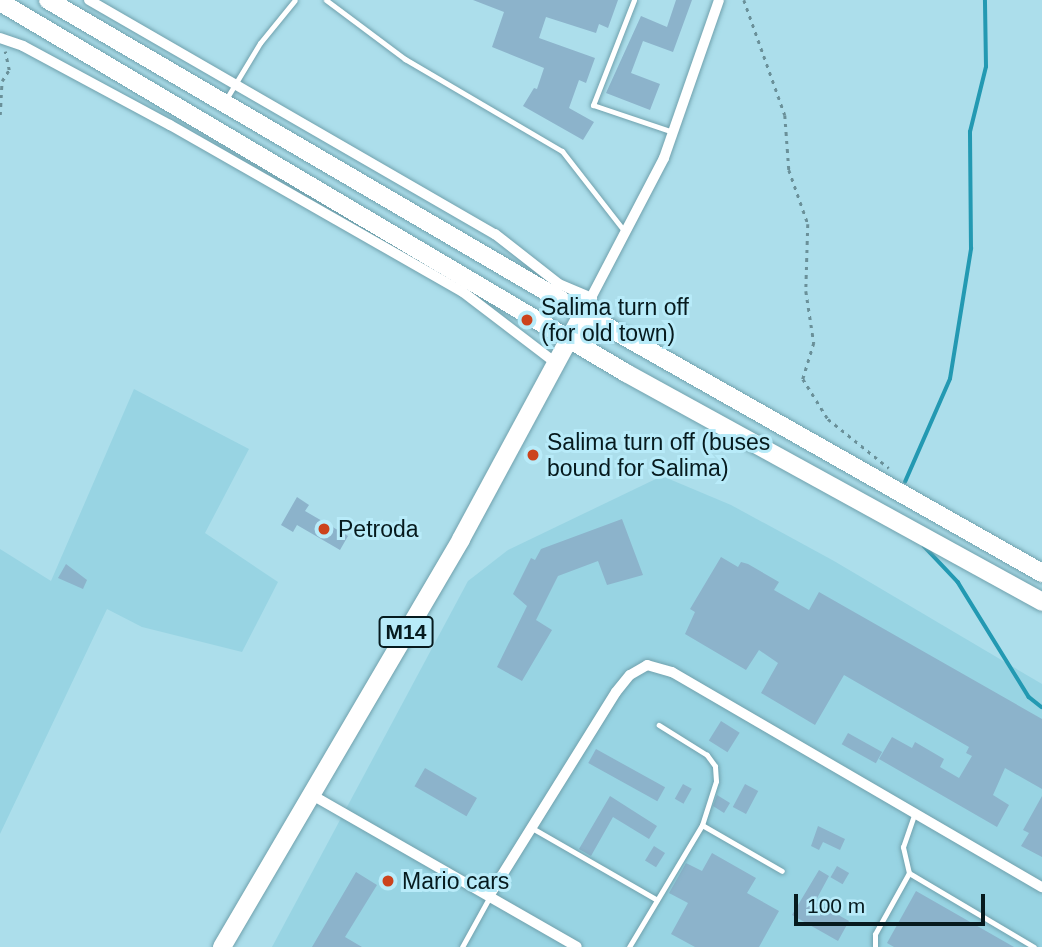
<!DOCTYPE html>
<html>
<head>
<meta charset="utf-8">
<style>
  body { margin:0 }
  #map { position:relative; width:1042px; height:947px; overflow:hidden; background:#acdeeb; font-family:Helvetica,sans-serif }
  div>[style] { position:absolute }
  .built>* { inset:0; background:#98d4e3 }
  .stream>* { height:3.5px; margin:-1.75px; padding:0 1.75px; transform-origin:1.75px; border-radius:1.75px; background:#2399b2 }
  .building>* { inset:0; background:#8cb3cb; transform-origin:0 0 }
  .path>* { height:2.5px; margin-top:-1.25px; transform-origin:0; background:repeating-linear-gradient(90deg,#6a9099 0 3.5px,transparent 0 8.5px) }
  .roads { filter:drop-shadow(0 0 2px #70a1ad) drop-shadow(0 0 2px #70a1ad) }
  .service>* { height:5px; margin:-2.5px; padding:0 2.5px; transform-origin:2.5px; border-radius:2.5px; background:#fff }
  .minor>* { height:10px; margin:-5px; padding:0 5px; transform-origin:5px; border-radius:5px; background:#fff }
  .trunk>* { height:18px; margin:-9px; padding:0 9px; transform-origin:9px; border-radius:9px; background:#fff }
  .dots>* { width:19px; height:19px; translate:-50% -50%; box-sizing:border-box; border:4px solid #b8ebf9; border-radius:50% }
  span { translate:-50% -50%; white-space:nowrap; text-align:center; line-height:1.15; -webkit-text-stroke:6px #b8ebf9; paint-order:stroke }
  .shield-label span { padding:2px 5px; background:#b8ebf9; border:2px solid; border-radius:5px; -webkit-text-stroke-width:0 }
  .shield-label { font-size:21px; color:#061a1e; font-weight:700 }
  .poi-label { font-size:23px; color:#061a1e }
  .left { translate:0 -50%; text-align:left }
  .scale { position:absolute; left:794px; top:894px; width:191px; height:32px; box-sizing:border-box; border:4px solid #061a1e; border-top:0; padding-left:9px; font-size:21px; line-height:24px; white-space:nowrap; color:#061a1e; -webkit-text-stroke:5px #b8ebf9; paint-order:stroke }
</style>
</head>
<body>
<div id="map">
  <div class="built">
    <i style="clip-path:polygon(134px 389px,249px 449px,205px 533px,278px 582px,242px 652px,142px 627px,107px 609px,0 834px,0 549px,51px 581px)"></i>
    <i style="clip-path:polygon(662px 476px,731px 505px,834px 561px,1042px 684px,1042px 947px,272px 947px,468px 581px,508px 550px)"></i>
  </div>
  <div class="stream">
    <i style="left:905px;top:482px;width:112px;rotate:-66.4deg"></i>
    <i style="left:950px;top:379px;width:132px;rotate:-80.8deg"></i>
    <i style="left:971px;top:249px;width:117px;rotate:-90.5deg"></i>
    <i style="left:970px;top:132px;width:67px;rotate:-76.2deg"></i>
    <i style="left:986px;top:67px;width:67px;rotate:-90.9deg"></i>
    <i style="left:924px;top:546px;width:50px;rotate:46.6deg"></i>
    <i style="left:958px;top:582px;width:135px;rotate:58.3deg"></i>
    <i style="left:1029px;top:697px;width:16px;rotate:38deg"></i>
  </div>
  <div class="building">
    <i style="clip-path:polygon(473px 0,618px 0,608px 28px,599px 24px,596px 33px,546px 17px,539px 38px,595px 58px,586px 83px,579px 80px,569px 108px,594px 122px,583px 140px,523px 106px,534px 88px,537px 89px,544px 68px,492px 47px,504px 12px)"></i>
    <i style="clip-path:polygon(676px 0,692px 0,673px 52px,643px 41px,631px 73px,660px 84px,650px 110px,606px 93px,641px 16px,667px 27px)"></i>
    <i style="clip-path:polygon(297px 497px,309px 505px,305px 511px,348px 536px,340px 550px,297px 525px,293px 532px,281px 525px)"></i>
    <i style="clip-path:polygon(622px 519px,643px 575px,607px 585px,598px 561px,558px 576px,536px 620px,552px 630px,522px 681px,497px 667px,527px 606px,513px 594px,531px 558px,535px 560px,541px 549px)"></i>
    <i style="clip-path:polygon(721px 557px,738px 567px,741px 562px,748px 564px,779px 582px,774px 590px,809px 610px,819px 592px,1042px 719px,1042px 789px,1005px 768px,993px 795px,1009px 805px,997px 827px,879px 759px,892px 737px,912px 748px,915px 742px,944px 759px,940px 767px,959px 778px,972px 756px,966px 753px,969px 747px,844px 675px,815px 725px,761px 693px,778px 663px,759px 650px,746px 670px,685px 634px,695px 612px,690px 609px)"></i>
    <i style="clip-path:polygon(66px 564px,87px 580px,83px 589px,58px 578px)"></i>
    <i style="left:721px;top:721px;width:22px;height:23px;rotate:32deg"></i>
    <i style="left:848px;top:733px;width:39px;height:13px;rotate:29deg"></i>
    <i style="left:596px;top:749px;width:79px;height:16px;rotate:29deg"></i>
    <i style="left:425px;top:768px;width:60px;height:21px;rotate:30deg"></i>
    <i style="left:683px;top:784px;width:10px;height:17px;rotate:29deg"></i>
    <i style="left:745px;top:784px;width:15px;height:26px;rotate:28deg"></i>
    <i style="clip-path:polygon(717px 795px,730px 803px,724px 813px,713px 806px)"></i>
    <i style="clip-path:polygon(610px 796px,657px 826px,649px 839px,613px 817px,591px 856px,579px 849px)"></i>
    <i style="clip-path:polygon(1042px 796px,1042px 857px,1021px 846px,1029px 833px,1023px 830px)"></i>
    <i style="clip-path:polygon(818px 826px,845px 839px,840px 850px,823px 842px,819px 850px,811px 846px)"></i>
    <i style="left:654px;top:846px;width:13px;height:17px;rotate:32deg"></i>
    <i style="clip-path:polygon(712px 853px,756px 878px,747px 893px,779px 911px,759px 947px,695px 947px,671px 934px,688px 903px,669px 893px,686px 863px,702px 871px)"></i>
    <i style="left:837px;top:866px;width:14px;height:13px;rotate:30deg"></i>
    <i style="clip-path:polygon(819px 870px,829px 876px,815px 902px,849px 921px,838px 941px,792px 915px)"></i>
    <i style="clip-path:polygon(356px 872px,377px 885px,345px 937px,362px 947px,312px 947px)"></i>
    <i style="clip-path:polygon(916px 891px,1014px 947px,894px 947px,887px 943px)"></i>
  </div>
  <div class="path">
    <i style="left:744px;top:0;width:122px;rotate:70.4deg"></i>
    <i style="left:785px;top:115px;width:55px;rotate:85.8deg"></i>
    <i style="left:789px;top:170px;width:57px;rotate:70.6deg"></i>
    <i style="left:808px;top:224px;width:67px;rotate:91.7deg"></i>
    <i style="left:806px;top:291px;width:53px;rotate:81.3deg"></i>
    <i style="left:814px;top:343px;width:38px;rotate:107deg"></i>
    <i style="left:803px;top:379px;width:47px;rotate:58deg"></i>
    <i style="left:828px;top:419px;width:78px;rotate:38.8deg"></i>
    <i style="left:0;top:115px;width:34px;rotate:-87deg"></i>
    <i style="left:2px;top:81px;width:13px;rotate:-58deg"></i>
    <i style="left:9px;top:70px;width:19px;rotate:-102deg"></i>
  </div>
  <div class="roads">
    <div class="service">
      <i style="left:326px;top:0;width:99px;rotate:36.8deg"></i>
      <i style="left:405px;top:59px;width:182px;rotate:30.4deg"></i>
      <i style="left:562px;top:151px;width:103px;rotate:52.1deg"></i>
      <i style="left:634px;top:0;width:113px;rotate:111.3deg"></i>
      <i style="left:593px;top:105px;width:84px;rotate:18.6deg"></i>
      <i style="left:225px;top:101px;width:68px;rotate:-58.9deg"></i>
      <i style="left:260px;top:43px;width:55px;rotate:-50.9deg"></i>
      <i style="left:702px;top:825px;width:92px;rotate:29.9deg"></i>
      <i style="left:532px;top:828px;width:144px;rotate:29.9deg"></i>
      <i style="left:909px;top:873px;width:145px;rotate:30.6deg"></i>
      <i style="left:462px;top:947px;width:56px;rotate:-61.1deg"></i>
      <i style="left:629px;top:947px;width:142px;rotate:-59.1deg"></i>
      <i style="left:702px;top:825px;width:46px;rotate:-72.3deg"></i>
      <i style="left:716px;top:781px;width:15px;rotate:-94deg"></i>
      <i style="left:715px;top:766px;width:14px;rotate:-126deg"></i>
      <i style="left:707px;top:755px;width:57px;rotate:-148deg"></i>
      <i style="left:875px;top:947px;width:13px;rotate:-90deg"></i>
      <i style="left:875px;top:934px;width:70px;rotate:-60.9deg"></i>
      <i style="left:909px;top:873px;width:27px;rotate:-103deg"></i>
      <i style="left:903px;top:847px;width:36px;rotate:-71deg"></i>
    </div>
    <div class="minor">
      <i style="left:89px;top:0;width:469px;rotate:30deg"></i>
      <i style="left:495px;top:234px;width:81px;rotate:38deg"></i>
      <i style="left:559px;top:284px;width:36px;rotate:23deg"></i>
      <i style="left:0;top:38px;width:24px;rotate:19deg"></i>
      <i style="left:23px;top:46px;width:167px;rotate:28.3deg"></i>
      <i style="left:170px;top:125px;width:337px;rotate:29.7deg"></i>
      <i style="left:463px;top:292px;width:117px;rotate:37.4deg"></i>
      <i style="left:583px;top:313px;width:175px;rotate:-62.4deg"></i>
      <i style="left:664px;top:158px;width:167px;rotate:-70.8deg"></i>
      <i style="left:312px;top:795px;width:305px;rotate:29.8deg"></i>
      <i style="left:489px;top:896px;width:240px;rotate:-58.1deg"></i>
      <i style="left:616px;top:692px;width:22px;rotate:-51deg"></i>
      <i style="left:630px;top:675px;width:20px;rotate:-30deg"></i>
      <i style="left:647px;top:665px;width:26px;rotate:16deg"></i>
      <i style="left:672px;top:672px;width:428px;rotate:30.2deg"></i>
    </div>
    <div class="trunk">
      <i style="left:48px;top:0;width:620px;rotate:30.33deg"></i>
      <i style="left:583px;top:313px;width:528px;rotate:29.53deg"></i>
      <i style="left:0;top:2px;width:728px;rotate:30.65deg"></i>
      <i style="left:626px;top:373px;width:475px;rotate:28.8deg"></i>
      <i style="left:222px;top:947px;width:473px;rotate:-59.6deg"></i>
      <i style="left:461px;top:539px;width:257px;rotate:-61.6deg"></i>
    </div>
  </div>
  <div class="dots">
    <i style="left:527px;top:320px;background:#cc431d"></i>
    <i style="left:533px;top:455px;background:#cc431d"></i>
    <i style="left:324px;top:529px;background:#cc431d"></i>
    <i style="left:388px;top:881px;background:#cc431d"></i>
  </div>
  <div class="shield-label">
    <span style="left:406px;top:632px">M14</span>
  </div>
  <div class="poi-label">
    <span class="left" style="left:541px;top:320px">Salima turn off<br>(for old town)</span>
    <span class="left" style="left:547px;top:455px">Salima turn off (buses<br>bound for Salima)</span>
    <span class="left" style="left:338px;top:529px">Petroda</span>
    <span class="left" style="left:402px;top:881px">Mario cars</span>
  </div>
  <div class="scale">100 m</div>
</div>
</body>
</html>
